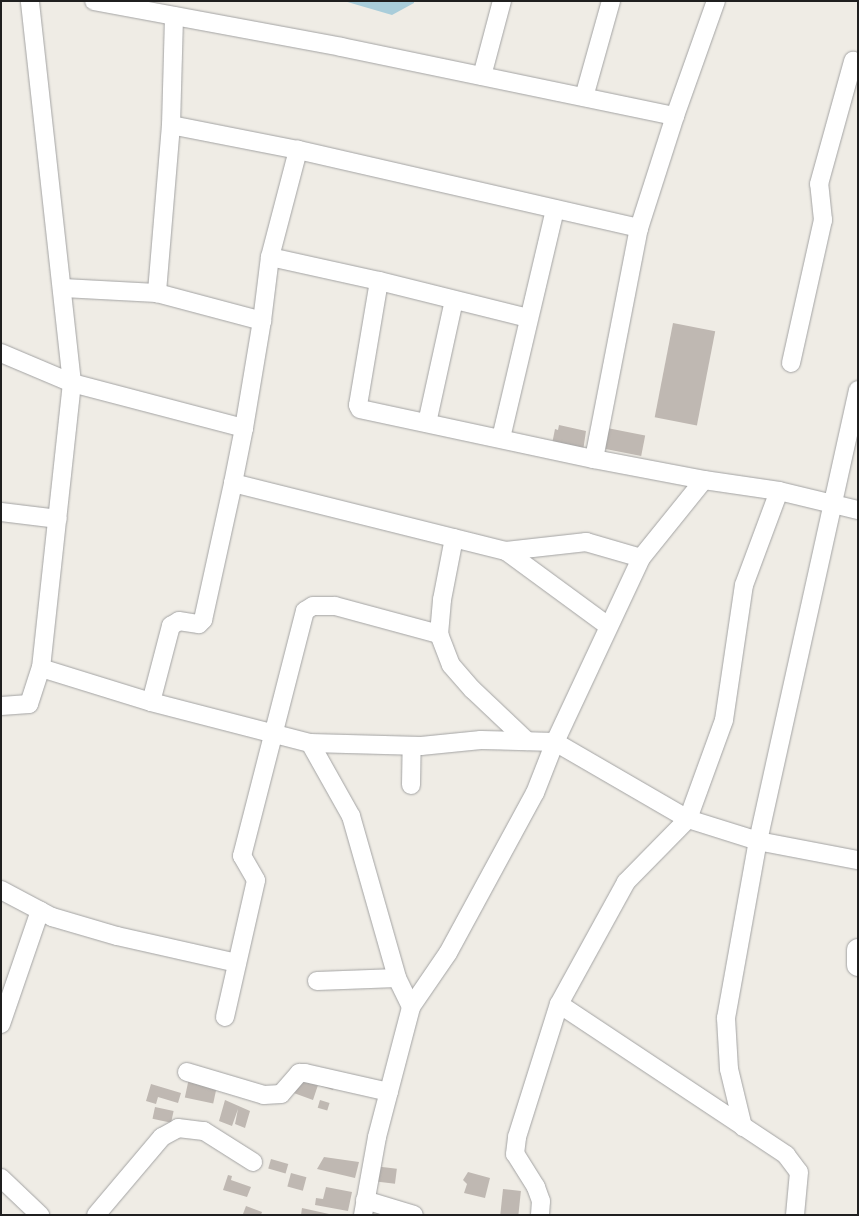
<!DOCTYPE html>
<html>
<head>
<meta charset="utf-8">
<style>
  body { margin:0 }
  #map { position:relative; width:859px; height:1216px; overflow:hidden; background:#efece5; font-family:Poppins,sans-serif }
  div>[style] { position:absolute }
  .water>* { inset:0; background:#a9cdda }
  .building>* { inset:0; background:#bfb8b2; transform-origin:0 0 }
  .roads { filter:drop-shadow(0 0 1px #a3a3a3) drop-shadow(0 0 1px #a3a3a3) }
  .minor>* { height:18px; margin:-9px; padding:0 9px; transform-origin:9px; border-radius:9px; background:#fff }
  .tertiary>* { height:22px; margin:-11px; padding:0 11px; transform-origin:11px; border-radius:11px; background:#fff }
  span { translate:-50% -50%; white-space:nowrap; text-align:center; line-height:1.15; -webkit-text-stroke:4px #fff; paint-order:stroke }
  .frame { position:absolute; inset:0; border:2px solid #1f1f1f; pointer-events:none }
</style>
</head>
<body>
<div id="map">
  <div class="water">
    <i style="clip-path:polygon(344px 1px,414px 1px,414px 3px,392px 15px)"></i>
  </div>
  <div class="building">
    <i style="left:673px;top:323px;width:43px;height:96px;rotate:11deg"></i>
    <i style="clip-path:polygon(559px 425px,586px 431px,583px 451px,552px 444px,555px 429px,558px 430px)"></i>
    <i style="left:602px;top:427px;width:44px;height:21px;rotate:11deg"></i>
    <i style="clip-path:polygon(301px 1075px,335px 1085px,333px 1090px,318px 1085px,313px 1100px,291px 1092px)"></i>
    <i style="left:189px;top:1078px;width:29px;height:20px;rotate:12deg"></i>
    <i style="clip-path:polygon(151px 1084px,181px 1093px,178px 1103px,158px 1097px,156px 1104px,146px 1101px)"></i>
    <i style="clip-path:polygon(225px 1100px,250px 1111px,245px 1128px,235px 1124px,238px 1109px,232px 1126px,219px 1121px)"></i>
    <i style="left:320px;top:1100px;width:10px;height:8px;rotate:17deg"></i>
    <i style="left:155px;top:1107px;width:19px;height:12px;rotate:12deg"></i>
    <i style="clip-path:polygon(324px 1157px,359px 1162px,355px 1178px,317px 1169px)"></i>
    <i style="left:271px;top:1159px;width:18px;height:10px;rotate:16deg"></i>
    <i style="left:374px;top:1166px;width:23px;height:15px;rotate:7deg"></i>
    <i style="clip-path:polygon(468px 1172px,490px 1178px,485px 1198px,464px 1193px,467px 1184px,463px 1180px)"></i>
    <i style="left:291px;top:1173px;width:16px;height:14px;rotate:15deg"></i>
    <i style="clip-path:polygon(228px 1175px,232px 1176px,231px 1180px,251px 1187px,247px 1197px,223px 1190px)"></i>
    <i style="clip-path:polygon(326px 1187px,352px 1192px,348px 1211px,315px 1205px,316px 1198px,323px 1199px)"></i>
    <i style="left:503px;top:1189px;width:18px;height:26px;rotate:6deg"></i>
    <i style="clip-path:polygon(246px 1206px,262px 1212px,261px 1215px,243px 1214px)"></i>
    <i style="clip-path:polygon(302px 1208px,329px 1214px,329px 1215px,301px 1215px)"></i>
  </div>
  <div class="roads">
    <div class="minor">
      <i style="left:94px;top:1px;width:251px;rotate:10.5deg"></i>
      <i style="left:341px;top:47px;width:341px;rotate:11.7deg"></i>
      <i style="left:675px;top:116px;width:118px;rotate:107.8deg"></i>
      <i style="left:482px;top:76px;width:78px;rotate:-75.1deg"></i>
      <i style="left:584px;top:97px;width:100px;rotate:-74.3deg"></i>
      <i style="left:675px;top:116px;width:122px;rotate:-70.4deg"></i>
      <i style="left:171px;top:125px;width:109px;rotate:-88.4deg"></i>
      <i style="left:270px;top:257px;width:112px;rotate:12.4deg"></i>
      <i style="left:379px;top:281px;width:126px;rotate:99.6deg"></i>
      <i style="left:358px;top:405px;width:4px;rotate:63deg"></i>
      <i style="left:360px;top:409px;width:239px;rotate:12.1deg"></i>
      <i style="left:594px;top:459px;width:235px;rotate:-79deg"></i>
      <i style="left:639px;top:228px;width:350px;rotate:-167.1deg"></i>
      <i style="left:379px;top:281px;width:154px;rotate:13.9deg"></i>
      <i style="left:63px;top:288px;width:94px;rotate:3deg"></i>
      <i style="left:1px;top:353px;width:77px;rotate:22.9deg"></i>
      <i style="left:72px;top:383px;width:178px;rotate:14.7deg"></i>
      <i style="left:244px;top:428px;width:56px;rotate:101.3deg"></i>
      <i style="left:233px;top:483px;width:281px;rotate:14deg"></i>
      <i style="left:506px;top:551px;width:81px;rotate:-6.4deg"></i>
      <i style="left:586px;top:542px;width:57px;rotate:16.2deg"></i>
      <i style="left:791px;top:363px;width:147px;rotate:-77.4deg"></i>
      <i style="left:823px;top:220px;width:36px;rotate:-96deg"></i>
      <i style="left:819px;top:184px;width:128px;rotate:-74.5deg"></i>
      <i style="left:427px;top:423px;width:126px;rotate:-77.6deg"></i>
      <i style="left:244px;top:428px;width:109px;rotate:-80.5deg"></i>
      <i style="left:262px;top:321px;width:64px;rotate:-82.9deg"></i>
      <i style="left:270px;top:257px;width:111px;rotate:-75.3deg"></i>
      <i style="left:298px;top:150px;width:129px;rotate:-168.9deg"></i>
      <i style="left:171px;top:125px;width:169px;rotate:94.8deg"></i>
      <i style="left:157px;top:293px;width:109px;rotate:14.9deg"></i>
      <i style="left:501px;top:438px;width:235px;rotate:-76.7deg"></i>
      <i style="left:594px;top:459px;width:112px;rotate:10.8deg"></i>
      <i style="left:1px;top:512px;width:57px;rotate:7deg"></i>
      <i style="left:454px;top:538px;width:63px;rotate:101deg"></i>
      <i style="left:442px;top:600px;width:34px;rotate:95deg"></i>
      <i style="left:439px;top:634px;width:33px;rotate:69deg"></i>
      <i style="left:451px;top:665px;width:33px;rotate:49deg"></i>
      <i style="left:473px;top:690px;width:74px;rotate:43.4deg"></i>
      <i style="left:506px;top:551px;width:127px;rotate:36.3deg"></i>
      <i style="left:41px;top:668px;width:115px;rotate:17.2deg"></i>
      <i style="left:151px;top:702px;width:164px;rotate:14.5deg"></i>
      <i style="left:310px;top:743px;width:111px;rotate:1.5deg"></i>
      <i style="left:421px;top:746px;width:60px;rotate:-5.7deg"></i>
      <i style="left:481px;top:740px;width:74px;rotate:1.5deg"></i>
      <i style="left:555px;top:742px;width:154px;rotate:30.1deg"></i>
      <i style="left:688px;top:819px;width:73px;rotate:17.4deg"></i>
      <i style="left:758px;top:841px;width:102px;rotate:10.8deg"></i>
      <i style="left:151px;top:702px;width:79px;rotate:-75.3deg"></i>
      <i style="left:171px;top:626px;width:9px;rotate:-32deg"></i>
      <i style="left:179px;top:621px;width:20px;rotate:9deg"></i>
      <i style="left:199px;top:624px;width:6px;rotate:-45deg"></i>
      <i style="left:203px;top:620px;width:140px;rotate:-77.6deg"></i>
      <i style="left:1px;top:706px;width:28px;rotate:-4deg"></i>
      <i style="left:29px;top:704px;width:38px;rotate:-72deg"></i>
      <i style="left:41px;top:668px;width:287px;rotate:-83.8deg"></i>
      <i style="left:72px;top:383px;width:384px;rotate:-96.3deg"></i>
      <i style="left:310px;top:743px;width:84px;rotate:60.7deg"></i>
      <i style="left:351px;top:816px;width:168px;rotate:74.1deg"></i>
      <i style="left:397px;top:978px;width:32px;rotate:64deg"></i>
      <i style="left:411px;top:785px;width:39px;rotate:-89deg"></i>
      <i style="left:1px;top:890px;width:58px;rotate:27.9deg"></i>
      <i style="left:52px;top:917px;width:68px;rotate:16.3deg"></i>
      <i style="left:117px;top:936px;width:123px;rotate:12.7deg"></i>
      <i style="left:317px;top:981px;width:80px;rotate:-2.1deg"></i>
      <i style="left:559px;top:1004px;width:273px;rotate:33.6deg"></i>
      <i style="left:786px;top:1155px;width:21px;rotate:53deg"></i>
      <i style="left:799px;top:1172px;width:43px;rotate:95.3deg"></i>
      <i style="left:225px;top:1017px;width:140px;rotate:-77.2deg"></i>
      <i style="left:256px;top:880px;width:28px;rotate:-120deg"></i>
      <i style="left:242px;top:856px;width:253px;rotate:-75.6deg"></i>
      <i style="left:305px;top:611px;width:9px;rotate:-32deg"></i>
      <i style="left:313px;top:606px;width:22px"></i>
      <i style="left:335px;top:606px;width:108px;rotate:15.1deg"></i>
      <i style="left:1px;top:1024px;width:120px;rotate:-71deg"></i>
      <i style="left:187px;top:1072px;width:80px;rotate:16.6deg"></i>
      <i style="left:264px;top:1095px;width:17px;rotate:-3deg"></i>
      <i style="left:281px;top:1094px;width:28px;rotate:-49deg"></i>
      <i style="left:299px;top:1073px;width:6px"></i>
      <i style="left:305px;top:1073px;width:86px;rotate:12.7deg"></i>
      <i style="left:743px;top:1127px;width:60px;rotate:-103.6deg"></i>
      <i style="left:729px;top:1069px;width:51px;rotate:-93.4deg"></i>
      <i style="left:726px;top:1018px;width:180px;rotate:-79.8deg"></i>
      <i style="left:758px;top:841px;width:462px;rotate:-77.5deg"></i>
      <i style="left:1px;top:1178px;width:54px;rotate:43.5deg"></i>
      <i style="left:365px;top:1200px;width:51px;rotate:17deg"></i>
      <i style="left:96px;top:1215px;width:102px;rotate:-49.8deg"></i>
      <i style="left:162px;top:1137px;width:18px;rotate:-29deg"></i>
      <i style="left:178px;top:1128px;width:26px;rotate:7deg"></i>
      <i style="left:204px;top:1131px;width:58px;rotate:32.3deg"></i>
      <i style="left:363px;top:1215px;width:79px;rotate:-79.8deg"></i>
      <i style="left:377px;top:1137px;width:134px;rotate:-75.3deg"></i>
      <i style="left:411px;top:1007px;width:65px;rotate:-55.6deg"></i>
      <i style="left:448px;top:953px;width:182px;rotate:-61.5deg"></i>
      <i style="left:535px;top:793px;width:55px;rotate:-68.6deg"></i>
      <i style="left:555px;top:742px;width:203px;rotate:-64.9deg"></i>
      <i style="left:641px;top:558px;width:100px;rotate:-51.1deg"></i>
      <i style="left:704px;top:480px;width:76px;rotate:8.3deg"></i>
      <i style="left:779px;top:491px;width:81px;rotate:13.5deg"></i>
      <i style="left:540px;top:1215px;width:14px;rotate:-86deg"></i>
      <i style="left:541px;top:1201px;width:15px;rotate:-110deg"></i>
      <i style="left:536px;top:1187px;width:39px;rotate:-122deg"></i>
      <i style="left:515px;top:1154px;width:17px;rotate:-83deg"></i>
      <i style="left:517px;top:1137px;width:139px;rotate:-72.5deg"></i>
      <i style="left:559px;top:1004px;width:139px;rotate:-61.2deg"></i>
      <i style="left:626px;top:882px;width:88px;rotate:-45.5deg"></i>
      <i style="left:688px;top:819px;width:105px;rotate:-70deg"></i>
      <i style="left:724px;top:720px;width:136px;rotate:-81.6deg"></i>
      <i style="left:744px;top:585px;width:100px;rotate:-69.6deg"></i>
    </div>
    <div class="tertiary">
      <i style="left:858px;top:950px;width:15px;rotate:90deg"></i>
    </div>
  </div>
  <div class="frame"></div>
</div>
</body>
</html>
